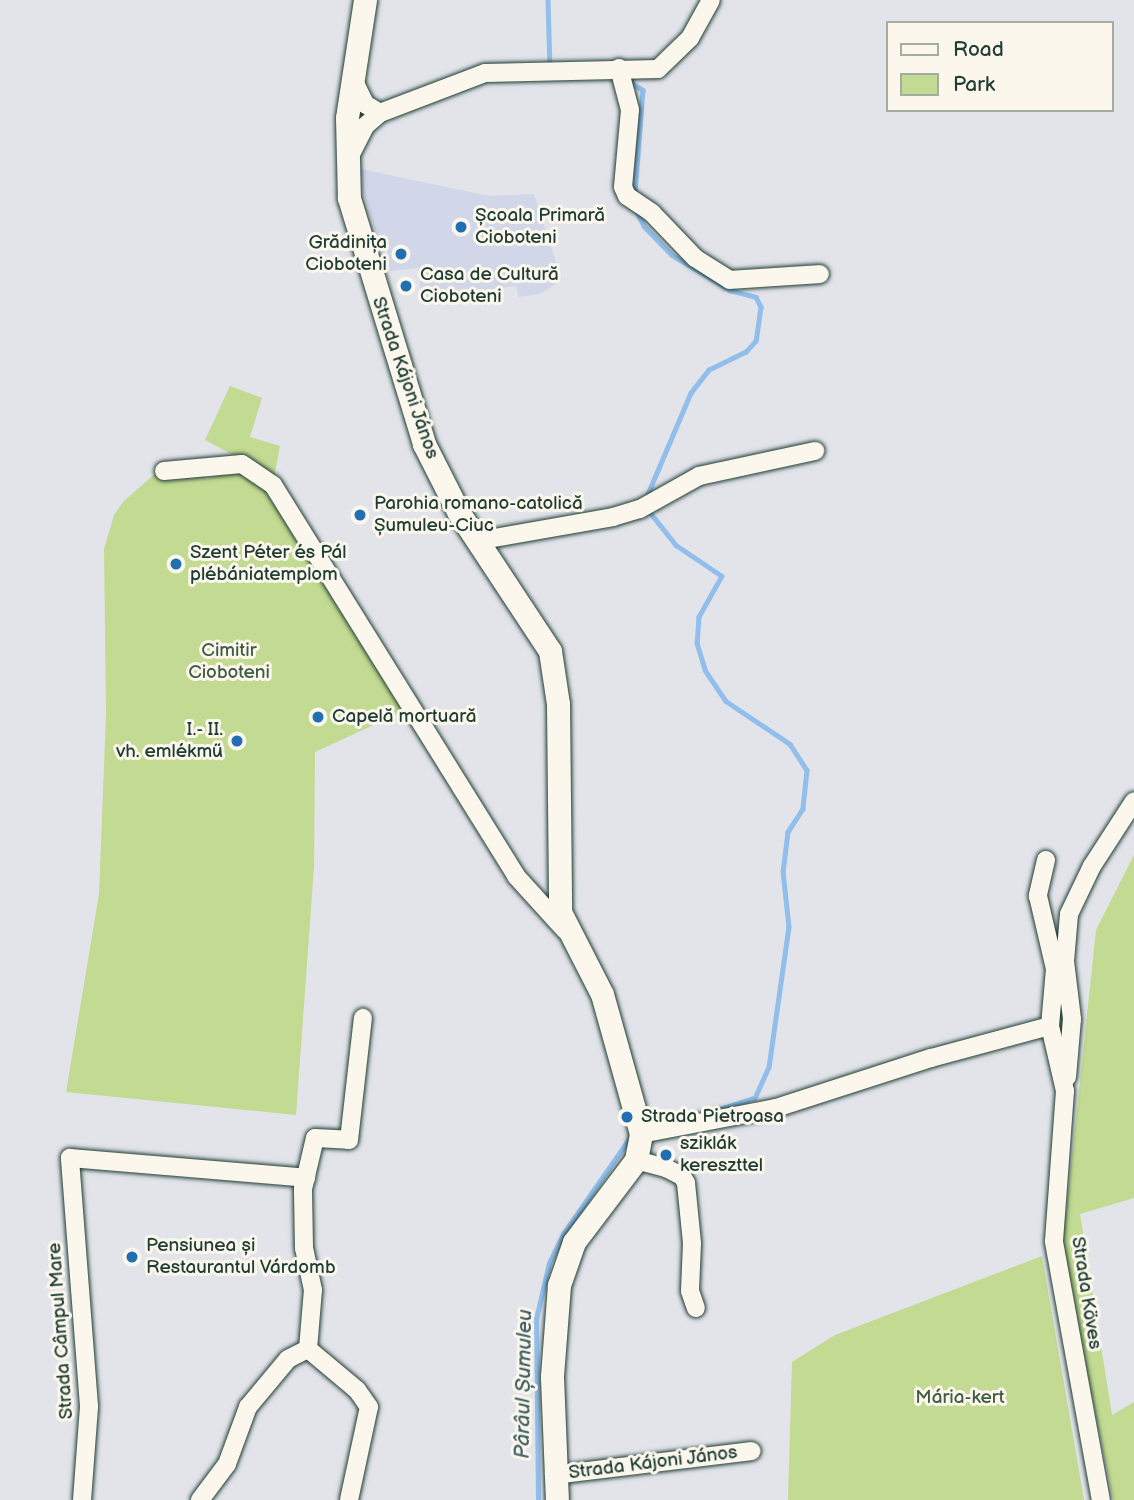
<!DOCTYPE html>
<html>
<head>
<meta charset="utf-8">
<style>
  body { margin:0 }
  #map { position:relative; width:1134px; height:1500px; overflow:hidden; background:#e2e4ea; font-family:"Balsamiq Sans",sans-serif }
  div>[style] { position:absolute }
  .built>* { inset:0; background:#d1d6e9 }
  .green>* { inset:0; background:#c2da91 }
  .stream>* { height:4.5px; margin:-2.25px; padding:0 2.25px; transform-origin:2.25px; border-radius:2.25px; background:#91beeb }
  .roads { filter:drop-shadow(0 0 2px #1f3d34) drop-shadow(0 0 2px #1f3d34) }
  .street>* { height:18px; margin:-9px; padding:0 9px; transform-origin:9px; border-radius:9px; background:#fbf7ec }
  .secondary>* { height:23px; margin:-11.5px; padding:0 11.5px; transform-origin:11.5px; border-radius:11.5px; background:#fbf7ec }
  .dots>* { width:19px; height:19px; translate:-50% -50%; box-sizing:border-box; border:4px solid #fbf7ec; border-radius:50% }
  span { translate:-50% -50%; white-space:nowrap; text-align:center; line-height:1.15; -webkit-text-stroke:6px #fbf7ec; paint-order:stroke }
  .poi-label { font-size:19px; color:#1f3d34 }
  .left { translate:0 -50%; text-align:left }
  .right { translate:-100% -50%; text-align:right }
  .street-label { font-size:19px; color:#1f3d34 }
  .park-label { font-size:19px; color:#405c47 }
  .water-label { font-size:21px; color:#3c5d62; font-style:italic }
  .legend { position:absolute; left:886px; top:21px; width:228px; height:91px; box-sizing:border-box; background:#fbf7ec; border:2px solid #a3ada2; margin:0; padding:9px 12px; list-style:none; font-size:21px; color:#1f3d34 }
  .legend li { display:flex; align-items:center; gap:14px; height:35px }
  .legend b { width:35px; border:2px solid #a3ada2 }
</style>
</head>
<body>
<div id="map">
  <div class="built">
    <i style="clip-path:polygon(356px 168px,489px 196px,534px 194px,562px 280px,540px 294px,519px 297px,516px 286px,421px 298px,418px 268px,390px 271px,386px 243px,380px 247px)"></i>
  </div>
  <div class="green">
    <i style="clip-path:polygon(230px 386px,262px 398px,250px 437px,280px 446px,274px 477px,205px 440px)"></i>
    <i style="clip-path:polygon(196px 459px,207px 479px,216px 475px,211px 461px,244px 474px,273px 497px,404px 711px,315px 752px,314px 867px,296px 1115px,66px 1092px,99px 894px,106px 715px,104px 549px,114px 515px,124px 501px,157px 472px)"></i>
    <i style="clip-path:polygon(1134px 855px,1134px 1198px,1080px 1214px,1112px 1415px,1134px 1402px,1134px 1500px,1113px 1500px,1062px 1250px,1096px 930px)"></i>
    <i style="clip-path:polygon(1042px 1256px,1084px 1500px,788px 1500px,792px 1362px,835px 1335px)"></i>
  </div>
  <div class="stream">
    <i style="left:548px;top:0;width:66px;rotate:88.3deg"></i>
    <i style="left:627px;top:80px;width:19px;rotate:32deg"></i>
    <i style="left:643px;top:90px;width:104px;rotate:94.4deg"></i>
    <i style="left:636px;top:210px;width:18px;rotate:63deg"></i>
    <i style="left:644px;top:226px;width:40px;rotate:46deg"></i>
    <i style="left:672px;top:255px;width:68px;rotate:31.1deg"></i>
    <i style="left:730px;top:290px;width:27px;rotate:15deg"></i>
    <i style="left:756px;top:297px;width:11px;rotate:63deg"></i>
    <i style="left:761px;top:307px;width:34px;rotate:98deg"></i>
    <i style="left:756px;top:341px;width:15px;rotate:132deg"></i>
    <i style="left:746px;top:352px;width:41px;rotate:154.1deg"></i>
    <i style="left:709px;top:370px;width:29px;rotate:128deg"></i>
    <i style="left:691px;top:393px;width:115px;rotate:113deg"></i>
    <i style="left:649px;top:511px;width:43px;rotate:51.5deg"></i>
    <i style="left:676px;top:545px;width:55px;rotate:34deg"></i>
    <i style="left:722px;top:576px;width:47px;rotate:119.3deg"></i>
    <i style="left:699px;top:617px;width:26px;rotate:94deg"></i>
    <i style="left:697px;top:643px;width:28px;rotate:73deg"></i>
    <i style="left:705px;top:670px;width:37px;rotate:56deg"></i>
    <i style="left:726px;top:701px;width:77px;rotate:33.9deg"></i>
    <i style="left:790px;top:744px;width:31px;rotate:57deg"></i>
    <i style="left:807px;top:770px;width:39px;rotate:96deg"></i>
    <i style="left:803px;top:809px;width:27px;rotate:123deg"></i>
    <i style="left:788px;top:832px;width:39px;rotate:97deg"></i>
    <i style="left:783px;top:871px;width:56px;rotate:83.9deg"></i>
    <i style="left:789px;top:927px;width:141px;rotate:98.1deg"></i>
    <i style="left:769px;top:1067px;width:34px;rotate:114deg"></i>
    <i style="left:755px;top:1098px;width:42px;rotate:162deg"></i>
    <i style="left:647px;top:1125px;width:33px;rotate:-12deg"></i>
    <i style="left:538px;top:1500px;width:181px;rotate:-90.6deg"></i>
    <i style="left:536px;top:1319px;width:57px;rotate:-76.9deg"></i>
    <i style="left:549px;top:1263px;width:32px;rotate:-64deg"></i>
    <i style="left:563px;top:1234px;width:119px;rotate:-55.2deg"></i>
  </div>
  <div class="roads">
    <div class="street">
      <i style="left:619px;top:68px;width:43px;rotate:75.3deg"></i>
      <i style="left:630px;top:110px;width:77px;rotate:95.2deg"></i>
      <i style="left:623px;top:187px;width:10px;rotate:66deg"></i>
      <i style="left:627px;top:196px;width:30px;rotate:34deg"></i>
      <i style="left:652px;top:213px;width:62px;rotate:46.3deg"></i>
      <i style="left:695px;top:258px;width:41px;rotate:32.2deg"></i>
      <i style="left:730px;top:280px;width:90px;rotate:-3.8deg"></i>
      <i style="left:353px;top:79px;width:28px;rotate:64deg"></i>
      <i style="left:365px;top:104px;width:17px;rotate:31deg"></i>
      <i style="left:350px;top:156px;width:34px;rotate:-63deg"></i>
      <i style="left:365px;top:126px;width:20px;rotate:-41deg"></i>
      <i style="left:380px;top:113px;width:112px;rotate:-20.9deg"></i>
      <i style="left:485px;top:73px;width:173px;rotate:-1.3deg"></i>
      <i style="left:658px;top:69px;width:45px;rotate:-44.1deg"></i>
      <i style="left:690px;top:38px;width:43px;rotate:-61.1deg"></i>
      <i style="left:164px;top:471px;width:78px;rotate:-5.1deg"></i>
      <i style="left:242px;top:464px;width:37px;rotate:34deg"></i>
      <i style="left:273px;top:485px;width:460px;rotate:58.1deg"></i>
      <i style="left:516px;top:876px;width:73px;rotate:47.8deg"></i>
      <i style="left:477px;top:541px;width:138px;rotate:-10deg"></i>
      <i style="left:613px;top:517px;width:28px;rotate:-17deg"></i>
      <i style="left:640px;top:509px;width:68px;rotate:-29.2deg"></i>
      <i style="left:699px;top:476px;width:119px;rotate:-12.2deg"></i>
      <i style="left:1046px;top:860px;width:37px;rotate:103deg"></i>
      <i style="left:1038px;top:896px;width:75px;rotate:76.9deg"></i>
      <i style="left:1055px;top:969px;width:57px;rotate:95deg"></i>
      <i style="left:1050px;top:1026px;width:67px;rotate:77deg"></i>
      <i style="left:1065px;top:1091px;width:151px;rotate:94.2deg"></i>
      <i style="left:1054px;top:1242px;width:262px;rotate:79.7deg"></i>
      <i style="left:1067px;top:1077px;width:58px;rotate:-85.1deg"></i>
      <i style="left:1072px;top:1019px;width:58px;rotate:-96.9deg"></i>
      <i style="left:1065px;top:961px;width:47px;rotate:-85.1deg"></i>
      <i style="left:1069px;top:914px;width:53px;rotate:-64.4deg"></i>
      <i style="left:1092px;top:866px;width:77px;rotate:-57.1deg"></i>
      <i style="left:641px;top:1134px;width:137px;rotate:-10.9deg"></i>
      <i style="left:776px;top:1108px;width:163px;rotate:-17.9deg"></i>
      <i style="left:931px;top:1058px;width:123px;rotate:-15.1deg"></i>
      <i style="left:636px;top:1160px;width:31px;rotate:15deg"></i>
      <i style="left:666px;top:1168px;width:18px;rotate:27deg"></i>
      <i style="left:682px;top:1176px;width:8px;rotate:60deg"></i>
      <i style="left:686px;top:1183px;width:60px;rotate:84.3deg"></i>
      <i style="left:692px;top:1243px;width:48px;rotate:92.4deg"></i>
      <i style="left:690px;top:1291px;width:18px;rotate:71deg"></i>
      <i style="left:554px;top:1475px;width:199px;rotate:-6.9deg"></i>
      <i style="left:82px;top:1500px;width:94px;rotate:-85.7deg"></i>
      <i style="left:89px;top:1406px;width:249px;rotate:-94.4deg"></i>
      <i style="left:70px;top:1158px;width:237px;rotate:4.8deg"></i>
      <i style="left:200px;top:1500px;width:45px;rotate:-53.1deg"></i>
      <i style="left:227px;top:1464px;width:61px;rotate:-69.8deg"></i>
      <i style="left:248px;top:1407px;width:62px;rotate:-50.2deg"></i>
      <i style="left:288px;top:1359px;width:22px;rotate:-27deg"></i>
      <i style="left:349px;top:1500px;width:95px;rotate:-77.9deg"></i>
      <i style="left:369px;top:1407px;width:21px;rotate:-125deg"></i>
      <i style="left:357px;top:1390px;width:64px;rotate:-140.1deg"></i>
      <i style="left:308px;top:1349px;width:59px;rotate:-85.2deg"></i>
      <i style="left:313px;top:1290px;width:43px;rotate:-102.1deg"></i>
      <i style="left:304px;top:1248px;width:59px;rotate:-91deg"></i>
      <i style="left:303px;top:1189px;width:52px;rotate:-76.8deg"></i>
      <i style="left:315px;top:1138px;width:34px;rotate:3deg"></i>
      <i style="left:349px;top:1140px;width:123px;rotate:-83.5deg"></i>
    </div>
    <div class="secondary">
      <i style="left:365px;top:0;width:119px;rotate:98.7deg"></i>
      <i style="left:347px;top:118px;width:80px;rotate:88.6deg"></i>
      <i style="left:349px;top:198px;width:257px;rotate:73deg"></i>
      <i style="left:424px;top:444px;width:77px;rotate:63.1deg"></i>
      <i style="left:459px;top:513px;width:165px;rotate:56.6deg"></i>
      <i style="left:550px;top:651px;width:54px;rotate:81.4deg"></i>
      <i style="left:558px;top:704px;width:208px;rotate:89.4deg"></i>
      <i style="left:560px;top:912px;width:92px;rotate:62.9deg"></i>
      <i style="left:602px;top:994px;width:145px;rotate:74.4deg"></i>
      <i style="left:641px;top:1134px;width:26px;rotate:101deg"></i>
      <i style="left:636px;top:1160px;width:103px;rotate:127.1deg"></i>
      <i style="left:574px;top:1242px;width:46px;rotate:109.2deg"></i>
      <i style="left:559px;top:1285px;width:92px;rotate:94.4deg"></i>
      <i style="left:552px;top:1377px;width:123px;rotate:87.7deg"></i>
    </div>
  </div>
  <div class="dots">
    <i style="left:461px;top:227px;background:#1f6fb2"></i>
    <i style="left:401px;top:254px;background:#1f6fb2"></i>
    <i style="left:406px;top:286px;background:#1f6fb2"></i>
    <i style="left:360px;top:515px;background:#1f6fb2"></i>
    <i style="left:176px;top:564px;background:#1f6fb2"></i>
    <i style="left:318px;top:717px;background:#1f6fb2"></i>
    <i style="left:237px;top:741px;background:#1f6fb2"></i>
    <i style="left:627px;top:1117px;background:#1f6fb2"></i>
    <i style="left:666px;top:1155px;background:#1f6fb2"></i>
    <i style="left:132px;top:1257px;background:#1f6fb2"></i>
  </div>
  <div class="poi-label">
    <span class="left" style="left:475px;top:227px">Școala Primară<br>Cioboteni</span>
    <span class="right" style="left:387px;top:254px">Grădinița<br>Cioboteni</span>
    <span class="left" style="left:420px;top:286px">Casa de Cultură<br>Cioboteni</span>
    <span class="left" style="left:374px;top:515px">Parohia romano-catolică<br>Șumuleu-Ciuc</span>
    <span class="left" style="left:190px;top:564px">Szent Péter és Pál<br>plébániatemplom</span>
    <span class="left" style="left:332px;top:717px">Capelă mortuară</span>
    <span class="right" style="left:223px;top:741px">I.- II.<br>vh. emlékmű</span>
    <span class="left" style="left:641px;top:1117px">Strada Pietroasa</span>
    <span class="left" style="left:680px;top:1155px">sziklák<br>kereszttel</span>
    <span class="left" style="left:146px;top:1257px">Pensiunea și<br>Restaurantul Várdomb</span>
  </div>
  <div class="street-label">
    <span style="left:405px;top:378px;rotate:71deg">Strada Kájoni János</span>
    <span style="left:1086px;top:1293px;rotate:81deg">Strada Köves</span>
    <span style="left:61px;top:1331px;rotate:-94deg">Strada Câmpul Mare</span>
    <span style="left:653px;top:1463px;rotate:-7deg">Strada Kájoni János</span>
  </div>
  <div class="park-label">
    <span style="left:229px;top:662px">Cimitir<br>Cioboteni</span>
    <span style="left:960px;top:1398px">Mária-kert</span>
  </div>
  <div class="water-label">
    <span style="left:524px;top:1384px;rotate:-89deg">Pârâul Șumuleu</span>
  </div>
  <ul class="legend">
  <li><b style="height:9px;background:#fbf7ec"></b>Road</li>
  <li><b style="height:19px;background:#c2da91"></b>Park</li>
  </ul>
</div>
</body>
</html>
